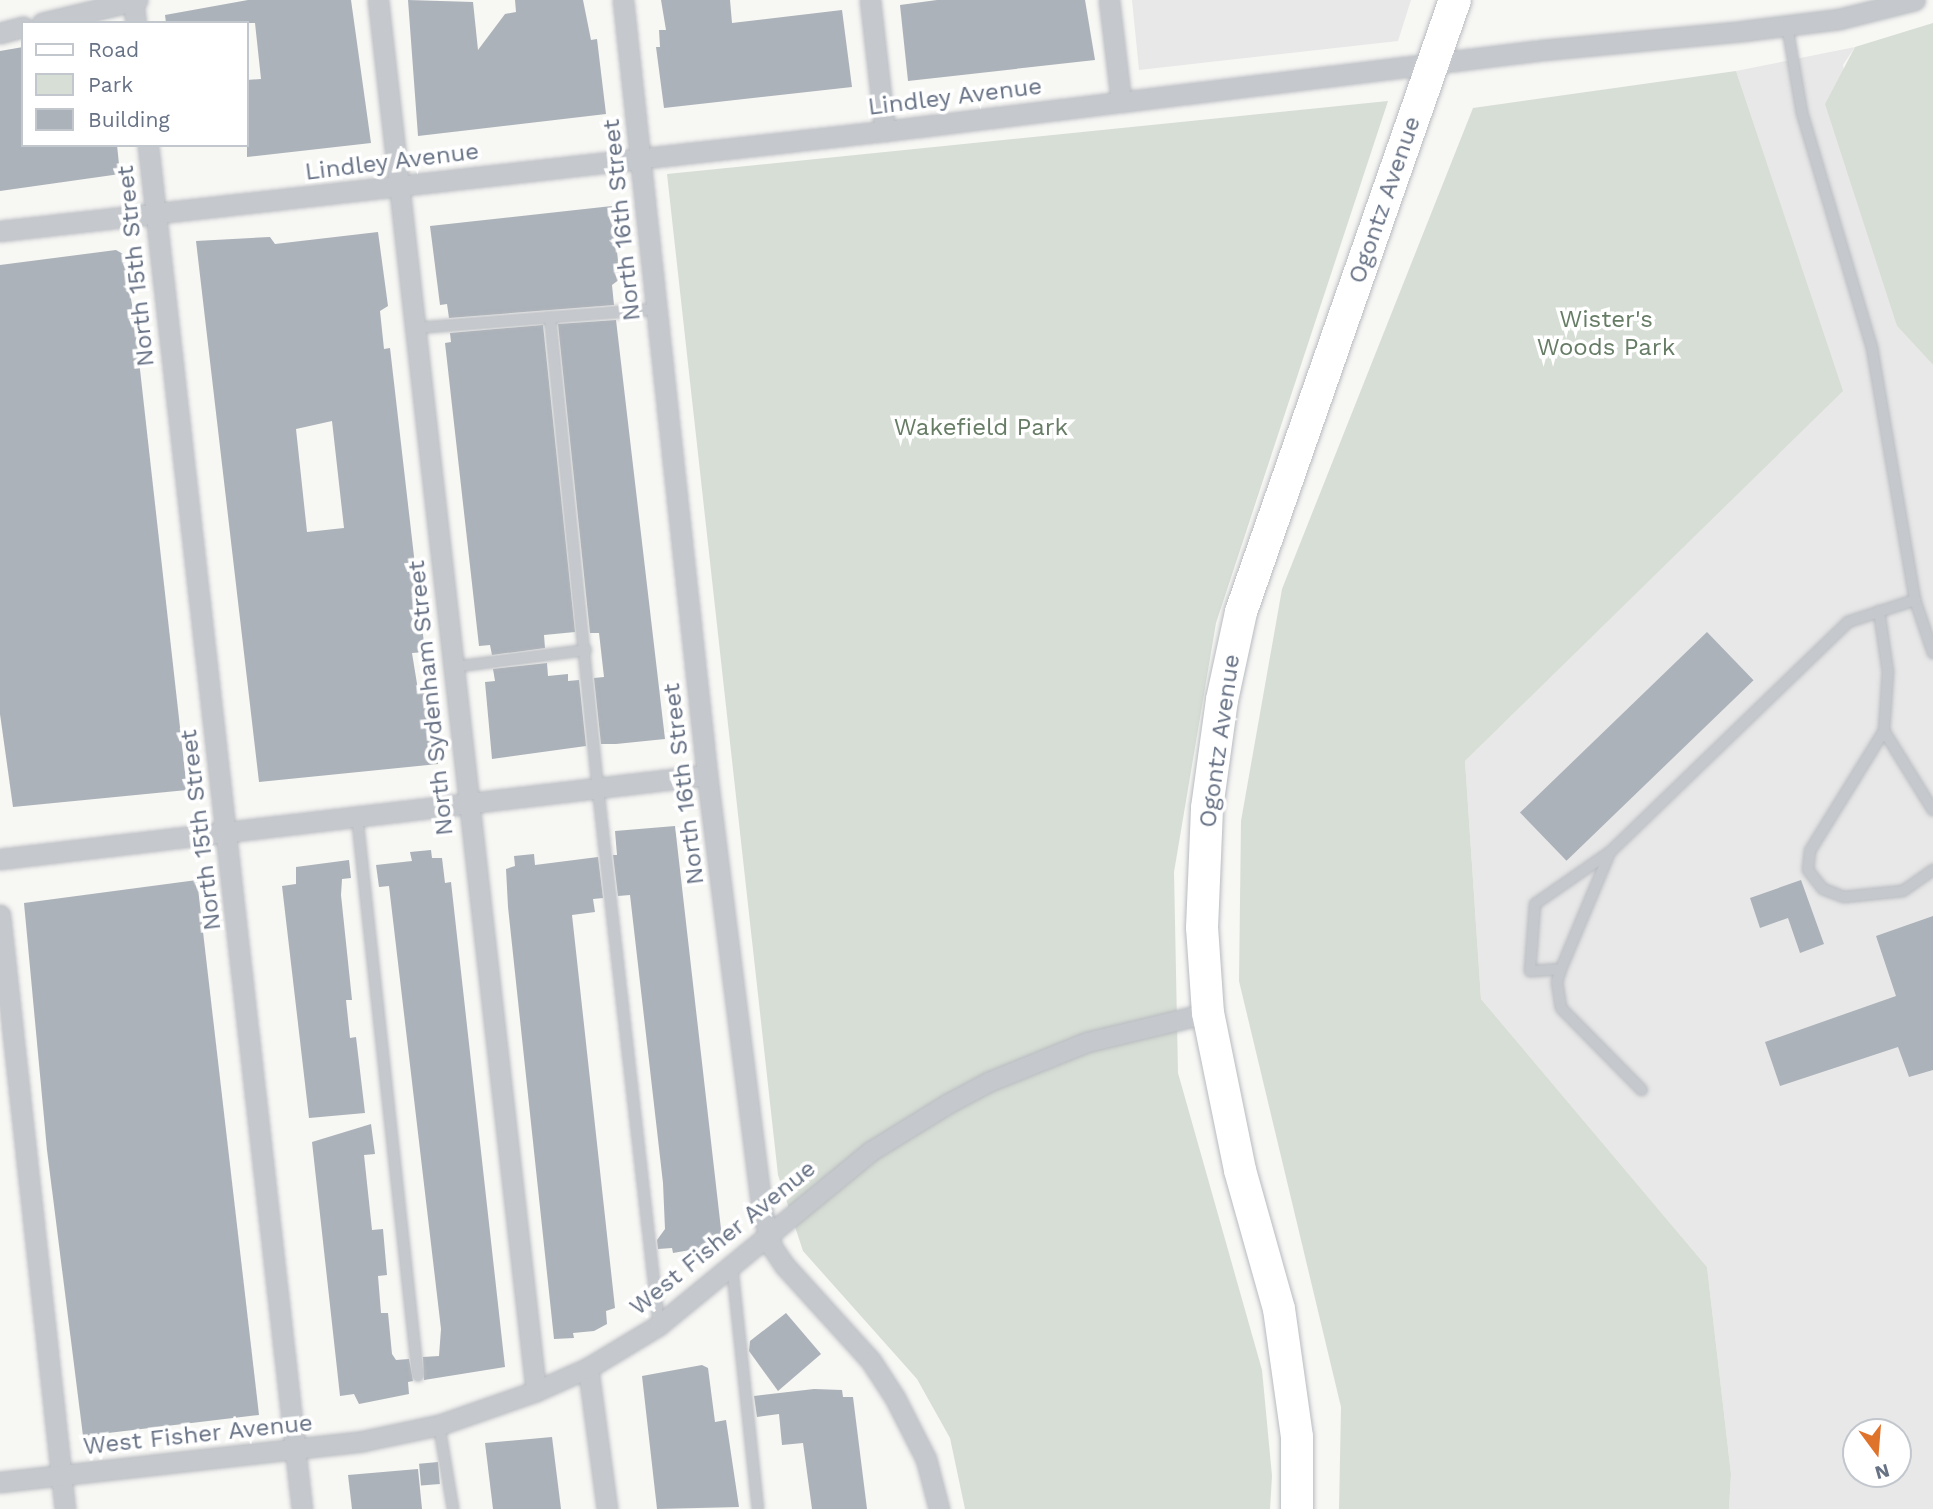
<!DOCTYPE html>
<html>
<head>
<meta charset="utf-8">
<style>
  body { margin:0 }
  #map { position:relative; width:1933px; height:1509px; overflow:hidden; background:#f7f7f4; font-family:"Work Sans",sans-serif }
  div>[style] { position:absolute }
  .built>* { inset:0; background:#e8e8e8 }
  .green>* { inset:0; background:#d7ded5 }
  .building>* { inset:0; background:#acb2b9; transform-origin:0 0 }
  .roads { filter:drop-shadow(0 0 2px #b8bbc0) drop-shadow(0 0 2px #b8bbc0) }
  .service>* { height:10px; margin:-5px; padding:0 5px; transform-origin:5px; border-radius:5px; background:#c5c8cc }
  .minor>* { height:19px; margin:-9.5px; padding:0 9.5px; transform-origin:9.5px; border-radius:9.5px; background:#c5c8cc }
  .primary>* { height:32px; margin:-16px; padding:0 16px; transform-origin:16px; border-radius:16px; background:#fff }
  span { translate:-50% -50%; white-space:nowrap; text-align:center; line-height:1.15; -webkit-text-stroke:7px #fff; paint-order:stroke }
  .street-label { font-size:24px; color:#677285 }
  .park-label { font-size:24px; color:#667c65 }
  .legend { position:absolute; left:21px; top:21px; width:228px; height:126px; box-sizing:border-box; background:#fff; border:2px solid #c2c7ce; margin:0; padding:9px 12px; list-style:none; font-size:21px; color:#677285 }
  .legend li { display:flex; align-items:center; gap:14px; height:35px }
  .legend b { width:35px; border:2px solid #c2c7ce }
  .north { position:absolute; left:1842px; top:1418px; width:70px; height:70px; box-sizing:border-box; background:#fff; border:2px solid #c2c7ce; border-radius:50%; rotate:164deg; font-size:19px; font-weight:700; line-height:28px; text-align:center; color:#677285 }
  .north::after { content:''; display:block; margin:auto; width:24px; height:32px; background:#e0732b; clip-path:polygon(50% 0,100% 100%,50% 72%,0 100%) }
</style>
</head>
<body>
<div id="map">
  <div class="built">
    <i style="clip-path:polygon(1132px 0,1411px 0,1398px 41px,1139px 70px)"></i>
    <i style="clip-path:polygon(evenodd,1855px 47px,1843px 65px,1897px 326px,1933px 365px,1933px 1509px,1729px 1509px,1731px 1474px,1707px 1267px,1481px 999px,1465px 761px,1842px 391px,1736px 71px,1855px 47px,1856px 1432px,1898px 1432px,1898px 1474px,1856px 1474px,1856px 1432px)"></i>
  </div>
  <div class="green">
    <i style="clip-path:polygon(1933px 23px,1933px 365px,1897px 326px,1825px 104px,1855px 47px)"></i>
    <i style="clip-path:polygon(1736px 71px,1843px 391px,1465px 761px,1481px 999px,1707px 1267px,1731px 1474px,1729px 1509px,1339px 1509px,1341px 1407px,1239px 981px,1241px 821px,1282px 589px,1473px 108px)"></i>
    <i style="clip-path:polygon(1388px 101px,1216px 623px,1174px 872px,1178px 1073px,1262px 1370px,1272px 1476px,1270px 1509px,965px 1509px,950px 1438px,917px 1379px,803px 1251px,778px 1175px,667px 174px)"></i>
  </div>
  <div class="building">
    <i style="clip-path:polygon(248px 0,351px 0,371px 143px,247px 157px,247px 80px,261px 79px,255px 23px,166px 23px,165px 15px)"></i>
    <i style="clip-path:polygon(408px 0,473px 2px,478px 50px,505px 14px,516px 12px,515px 0,583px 0,591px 40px,597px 39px,606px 114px,418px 136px)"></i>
    <i style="clip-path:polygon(661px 0,730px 0,732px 23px,842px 10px,852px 87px,664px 108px,656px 47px,660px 47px,659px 30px,666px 30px)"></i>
    <i style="clip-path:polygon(937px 0,1085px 0,1095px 60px,908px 81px,900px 5px)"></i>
    <i style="clip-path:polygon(23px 47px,23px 145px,117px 145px,120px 174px,0 191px,0 51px)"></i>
    <i style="clip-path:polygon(612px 206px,620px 279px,612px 285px,614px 305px,449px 318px,447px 304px,440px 305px,430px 226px)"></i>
    <i style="clip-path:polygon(evenodd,378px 232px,388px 306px,380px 311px,384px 349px,390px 348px,425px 652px,412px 653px,418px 690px,431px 691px,438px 764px,259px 782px,196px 241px,270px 237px,275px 244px,378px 232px,332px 421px,344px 528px,307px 532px,296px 429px,332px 421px)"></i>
    <i style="clip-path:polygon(116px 250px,123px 254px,134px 316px,187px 790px,13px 807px,0 714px,0 265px)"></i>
    <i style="clip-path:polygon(616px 320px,665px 739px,616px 744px,601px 744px,594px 678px,604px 677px,599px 633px,590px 633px,558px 324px)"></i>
    <i style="clip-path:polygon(543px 325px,575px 632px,544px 635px,545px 648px,492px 655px,490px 645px,479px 646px,445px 343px,451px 342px,450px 333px)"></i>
    <i style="left:1707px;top:632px;width:67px;height:260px;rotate:46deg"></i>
    <i style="clip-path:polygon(547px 663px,548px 676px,568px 674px,568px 681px,579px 680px,586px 746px,492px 759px,485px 682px,495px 681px,493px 669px)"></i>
    <i style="clip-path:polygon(675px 826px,722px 1238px,712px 1240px,713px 1246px,673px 1253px,672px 1248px,658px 1249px,657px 1240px,665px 1229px,663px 1183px,630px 895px,618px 896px,613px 855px,617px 855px,615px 831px)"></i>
    <i style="clip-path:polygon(431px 850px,432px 858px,442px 858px,445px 883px,451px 882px,505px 1367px,424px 1380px,423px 1357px,439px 1356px,441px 1329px,389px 886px,379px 887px,376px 865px,412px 861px,410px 852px)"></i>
    <i style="clip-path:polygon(534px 854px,535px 865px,598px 857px,603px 898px,593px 899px,595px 912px,572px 915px,615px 1308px,606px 1311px,607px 1324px,594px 1331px,573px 1333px,574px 1338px,554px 1339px,508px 907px,506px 869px,515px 866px,514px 856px)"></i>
    <i style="clip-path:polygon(349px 860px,351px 878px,342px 879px,341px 895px,352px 1000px,346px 1000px,350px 1038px,356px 1037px,365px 1113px,309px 1118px,282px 886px,296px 884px,296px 867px)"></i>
    <i style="clip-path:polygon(197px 880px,259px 1415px,83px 1436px,47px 1150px,24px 903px)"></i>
    <i style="clip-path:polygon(1801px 880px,1824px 944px,1800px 953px,1788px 918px,1760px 928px,1750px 898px)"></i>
    <i style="clip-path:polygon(1933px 916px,1933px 1070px,1909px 1077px,1898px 1047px,1780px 1086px,1765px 1042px,1896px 996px,1876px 936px)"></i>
    <i style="clip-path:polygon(371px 1124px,375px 1154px,364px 1155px,372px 1230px,383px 1229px,387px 1275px,378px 1276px,381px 1313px,388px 1313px,392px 1354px,396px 1360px,409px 1359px,413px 1381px,408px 1382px,409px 1394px,359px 1404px,354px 1394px,340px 1396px,312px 1142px)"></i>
    <i style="clip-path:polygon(786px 1313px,821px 1354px,778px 1391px,749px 1351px,750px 1341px)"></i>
    <i style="clip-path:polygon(702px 1365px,708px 1368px,715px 1422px,726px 1420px,739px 1507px,657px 1509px,642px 1376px)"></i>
    <i style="clip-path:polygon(814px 1389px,842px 1390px,843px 1397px,853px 1397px,867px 1509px,812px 1509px,803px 1443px,782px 1445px,779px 1414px,757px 1417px,754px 1396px)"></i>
    <i style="clip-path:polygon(552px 1437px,561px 1509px,493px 1509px,485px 1443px)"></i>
    <i style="left:438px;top:1462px;width:22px;height:19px;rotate:85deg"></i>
    <i style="clip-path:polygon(418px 1469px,422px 1509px,352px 1509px,348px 1475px)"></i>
  </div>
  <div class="roads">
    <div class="service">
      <i style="left:1787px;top:25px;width:89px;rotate:80.3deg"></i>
      <i style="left:1802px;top:113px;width:245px;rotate:73.4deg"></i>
      <i style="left:1872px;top:348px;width:256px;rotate:80.3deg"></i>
      <i style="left:1915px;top:600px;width:56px;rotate:71.2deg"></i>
      <i style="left:550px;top:317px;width:474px;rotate:84.2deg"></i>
      <i style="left:598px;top:789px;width:539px;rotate:83.51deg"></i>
      <i style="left:415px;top:328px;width:241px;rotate:-4.5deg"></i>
      <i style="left:1879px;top:611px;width:62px;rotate:81.6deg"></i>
      <i style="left:1888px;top:672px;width:59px;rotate:93.9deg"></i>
      <i style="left:1884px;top:731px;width:141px;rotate:121.7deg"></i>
      <i style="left:1810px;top:851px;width:19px;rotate:96deg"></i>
      <i style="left:1808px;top:870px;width:24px;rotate:52deg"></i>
      <i style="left:1823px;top:889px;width:22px;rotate:21deg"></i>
      <i style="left:1844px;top:897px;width:59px;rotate:-5.8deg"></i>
      <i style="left:1903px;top:891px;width:37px;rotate:-35deg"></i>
      <i style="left:453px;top:667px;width:134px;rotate:-7.3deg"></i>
      <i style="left:1884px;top:731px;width:93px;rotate:58.2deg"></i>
      <i style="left:357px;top:816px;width:563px;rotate:83.78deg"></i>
      <i style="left:1610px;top:852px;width:127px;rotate:112.7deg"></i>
      <i style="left:1561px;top:969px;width:31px;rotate:176deg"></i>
      <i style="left:1530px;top:971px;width:67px;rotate:-85.7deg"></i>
      <i style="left:1535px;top:904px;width:91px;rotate:-34.7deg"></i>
      <i style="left:1610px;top:852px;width:331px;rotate:-44deg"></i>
      <i style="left:1848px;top:622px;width:71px;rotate:-18.2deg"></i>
      <i style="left:1561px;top:969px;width:14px;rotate:107deg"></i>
      <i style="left:1557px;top:982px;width:26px;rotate:81deg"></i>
      <i style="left:1561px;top:1008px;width:115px;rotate:45.4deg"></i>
      <i style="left:732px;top:1266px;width:244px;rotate:83.9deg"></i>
      <i style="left:439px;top:1425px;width:85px;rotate:80.5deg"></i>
    </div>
    <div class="minor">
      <i style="left:133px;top:0;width:23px;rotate:83deg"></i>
      <i style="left:378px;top:0;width:1400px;rotate:83.52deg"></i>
      <i style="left:623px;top:0;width:780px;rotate:83.81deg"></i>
      <i style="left:707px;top:775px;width:440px;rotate:82.8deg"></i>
      <i style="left:762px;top:1212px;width:36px;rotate:74deg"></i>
      <i style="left:772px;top:1247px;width:23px;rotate:56deg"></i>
      <i style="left:785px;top:1266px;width:128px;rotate:47.8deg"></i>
      <i style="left:871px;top:1361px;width:44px;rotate:57deg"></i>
      <i style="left:895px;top:1398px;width:68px;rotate:63.1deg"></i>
      <i style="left:926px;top:1459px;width:52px;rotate:75.4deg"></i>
      <i style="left:870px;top:0;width:132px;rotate:83.5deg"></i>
      <i style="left:1109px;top:0;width:101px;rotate:83.2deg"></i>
      <i style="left:42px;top:23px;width:98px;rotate:-13.6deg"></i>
      <i style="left:0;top:33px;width:24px;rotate:-15deg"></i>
      <i style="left:148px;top:145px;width:1373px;rotate:83.56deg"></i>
      <i style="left:0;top:231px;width:891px;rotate:-6.45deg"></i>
      <i style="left:885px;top:131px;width:663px;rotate:-7.02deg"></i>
      <i style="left:1543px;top:50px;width:201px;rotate:-5.4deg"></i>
      <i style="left:1743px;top:31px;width:97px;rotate:-7.1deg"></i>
      <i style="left:1839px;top:19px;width:78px;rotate:-14deg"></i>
      <i style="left:0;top:859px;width:712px;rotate:-6.78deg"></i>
      <i style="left:0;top:915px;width:598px;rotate:83.76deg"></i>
      <i style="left:588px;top:1368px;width:142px;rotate:82.3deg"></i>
      <i style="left:0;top:1482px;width:365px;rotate:-6.4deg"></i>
      <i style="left:363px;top:1441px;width:78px;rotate:-11.9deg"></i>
      <i style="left:439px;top:1425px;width:103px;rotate:-19.3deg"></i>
      <i style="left:536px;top:1391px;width:57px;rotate:-23.9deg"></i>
      <i style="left:588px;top:1368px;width:83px;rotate:-31.2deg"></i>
      <i style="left:659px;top:1325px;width:274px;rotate:-39.4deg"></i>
      <i style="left:871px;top:1151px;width:89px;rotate:-31.7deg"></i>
      <i style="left:947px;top:1104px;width:47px;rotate:-28.2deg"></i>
      <i style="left:988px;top:1082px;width:107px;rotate:-22deg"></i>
      <i style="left:1087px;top:1042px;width:124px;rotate:-13.5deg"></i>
    </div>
    <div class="primary">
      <i style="left:1297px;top:1509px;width:72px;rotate:-90deg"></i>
      <i style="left:1297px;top:1437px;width:129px;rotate:-98deg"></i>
      <i style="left:1279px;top:1309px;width:144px;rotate:-105.7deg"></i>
      <i style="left:1240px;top:1170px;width:160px;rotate:-101.5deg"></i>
      <i style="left:1208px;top:1013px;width:85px;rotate:-94deg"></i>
      <i style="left:1202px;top:928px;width:120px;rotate:-87.6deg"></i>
      <i style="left:1207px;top:808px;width:109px;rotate:-82.1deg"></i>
      <i style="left:1222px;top:700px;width:90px;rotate:-77.8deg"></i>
      <i style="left:1241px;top:612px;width:648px;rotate:-70.73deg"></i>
    </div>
  </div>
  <div class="street-label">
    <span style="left:955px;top:97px;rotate:-7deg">Lindley Avenue</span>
    <span style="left:392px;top:162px;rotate:-7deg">Lindley Avenue</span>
    <span style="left:1385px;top:200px;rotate:-71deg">Ogontz Avenue</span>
    <span style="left:622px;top:220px;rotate:-96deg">North 16th Street</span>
    <span style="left:136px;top:266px;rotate:-96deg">North 15th Street</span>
    <span style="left:431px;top:698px;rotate:-96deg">North Sydenham Street</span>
    <span style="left:1220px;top:741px;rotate:-82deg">Ogontz Avenue</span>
    <span style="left:684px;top:784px;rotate:-97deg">North 16th Street</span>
    <span style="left:201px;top:830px;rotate:-97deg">North 15th Street</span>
    <span style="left:723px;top:1238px;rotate:-39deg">West Fisher Avenue</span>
    <span style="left:198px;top:1435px;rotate:-6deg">West Fisher Avenue</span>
  </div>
  <div class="park-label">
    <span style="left:1606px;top:334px">Wister's<br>Woods Park</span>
    <span style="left:981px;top:428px">Wakefield Park</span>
  </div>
  <ul class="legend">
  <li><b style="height:9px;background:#fff"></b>Road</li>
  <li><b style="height:19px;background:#d7ded5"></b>Park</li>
  <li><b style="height:19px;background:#acb2b9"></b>Building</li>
  </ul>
  <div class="north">N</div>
</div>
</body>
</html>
